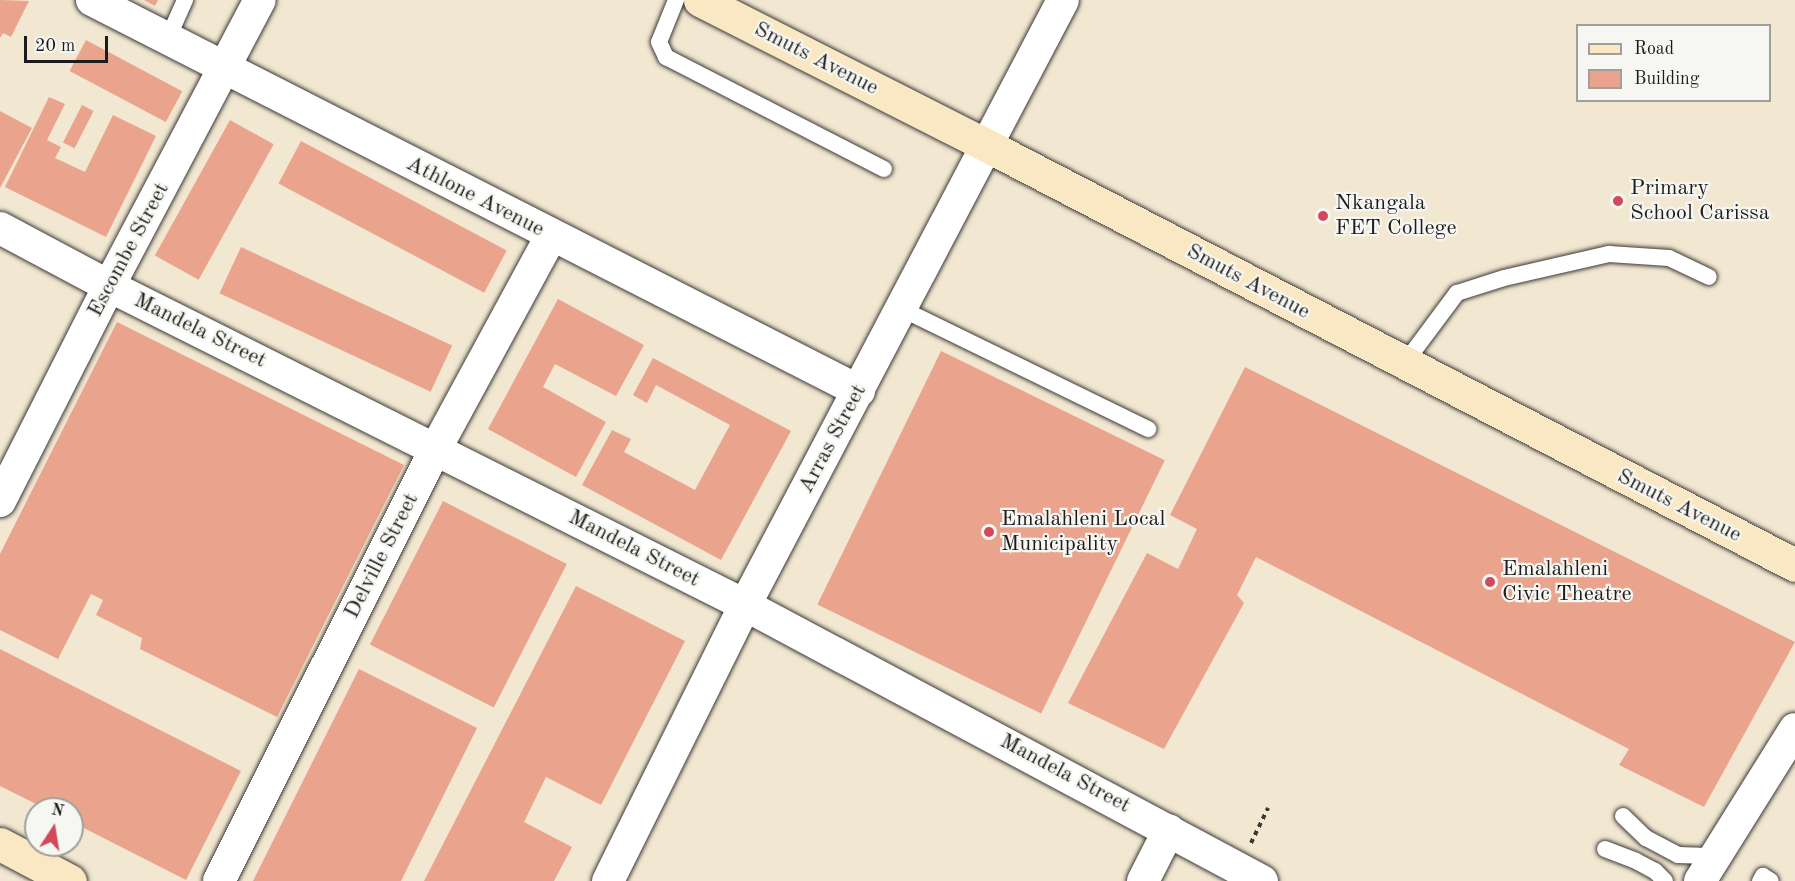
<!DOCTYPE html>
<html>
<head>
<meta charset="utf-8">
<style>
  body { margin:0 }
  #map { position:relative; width:1795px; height:881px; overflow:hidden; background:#f2e7d1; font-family:"Old Standard TT",serif }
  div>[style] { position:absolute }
  .building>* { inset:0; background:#eaa48d; transform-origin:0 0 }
  .path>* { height:4px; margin-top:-2px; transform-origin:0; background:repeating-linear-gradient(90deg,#3c3a37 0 4.5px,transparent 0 9px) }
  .roads { filter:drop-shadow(0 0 2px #3c3a37) drop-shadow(0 0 2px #3c3a37) }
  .service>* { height:16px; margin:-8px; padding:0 8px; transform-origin:8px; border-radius:8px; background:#fff }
  .minor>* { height:32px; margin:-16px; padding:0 16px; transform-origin:16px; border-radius:16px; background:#fff }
  .secondary>* { height:33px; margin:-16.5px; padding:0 16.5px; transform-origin:16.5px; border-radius:16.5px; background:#fae7c3 }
  .dots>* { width:16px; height:16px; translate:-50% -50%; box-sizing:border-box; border:3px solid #f6f6f2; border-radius:50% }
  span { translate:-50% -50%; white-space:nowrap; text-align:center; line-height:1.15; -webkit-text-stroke:4.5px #f6f6f2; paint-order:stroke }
  .street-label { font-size:22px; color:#1c1c1c }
  .poi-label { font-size:22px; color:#1c1c1c }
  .left { translate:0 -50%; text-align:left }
  .legend { position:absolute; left:1576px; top:24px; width:195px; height:78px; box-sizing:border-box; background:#f6f6f2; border:2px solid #9f9f9c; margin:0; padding:8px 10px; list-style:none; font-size:18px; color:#1c1c1c }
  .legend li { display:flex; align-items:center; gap:12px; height:30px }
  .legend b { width:30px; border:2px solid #9f9f9c }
  .north { position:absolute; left:24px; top:797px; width:60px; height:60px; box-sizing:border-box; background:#f6f6f2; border:2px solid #9f9f9c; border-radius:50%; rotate:12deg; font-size:16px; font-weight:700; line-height:24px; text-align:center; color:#1c1c1c }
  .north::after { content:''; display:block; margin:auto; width:21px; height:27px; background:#d1495b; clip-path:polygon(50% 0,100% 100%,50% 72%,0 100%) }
  .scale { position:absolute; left:24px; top:36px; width:84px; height:27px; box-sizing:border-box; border:3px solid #1c1c1c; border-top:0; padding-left:8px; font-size:18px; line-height:21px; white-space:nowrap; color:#1c1c1c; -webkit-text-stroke:4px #f6f6f2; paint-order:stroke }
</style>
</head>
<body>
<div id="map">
  <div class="building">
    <i style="clip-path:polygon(0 0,29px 1px,11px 37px,3px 33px,0 38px)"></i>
    <i style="clip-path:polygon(144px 0,158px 0,155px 6px)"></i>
    <i style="left:86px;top:40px;width:109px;height:35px;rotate:28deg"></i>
    <i style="clip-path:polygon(49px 97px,65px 104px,47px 140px,61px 147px,55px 158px,85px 172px,113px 115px,156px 136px,106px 237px,5px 187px)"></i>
    <i style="left:82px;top:105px;width:13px;height:42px;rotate:27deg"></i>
    <i style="clip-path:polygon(0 111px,32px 128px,0 188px)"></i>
    <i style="left:230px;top:120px;width:50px;height:155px;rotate:29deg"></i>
    <i style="left:301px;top:141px;width:233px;height:48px;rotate:28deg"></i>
    <i style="left:241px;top:247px;width:233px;height:51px;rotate:25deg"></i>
    <i style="clip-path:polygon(558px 299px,644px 345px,616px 396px,555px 364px,543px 387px,606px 422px,576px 477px,488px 429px)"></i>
    <i style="clip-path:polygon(117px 322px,404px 465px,277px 717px,140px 649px,142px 638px,96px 615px,103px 600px,91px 594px,58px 659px,0 630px,0 554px)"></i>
    <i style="left:941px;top:351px;width:249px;height:282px;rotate:26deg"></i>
    <i style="clip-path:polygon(653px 358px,791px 431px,721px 560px,582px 485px,612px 430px,631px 439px,624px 452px,695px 490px,730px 425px,656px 385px,647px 403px,633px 395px)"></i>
    <i style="clip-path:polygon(1245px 367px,1795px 642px,1704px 807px,1619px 765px,1629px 749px,1256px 557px,1237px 595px,1244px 603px,1164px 749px,1068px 703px,1147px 553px,1178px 569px,1197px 529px,1170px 515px)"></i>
    <i style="left:443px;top:501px;width:139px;height:161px;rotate:27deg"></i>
    <i style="clip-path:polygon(576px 586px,685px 641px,601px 805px,546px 777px,524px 822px,572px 847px,554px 881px,424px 881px)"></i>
    <i style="clip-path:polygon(0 649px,241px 771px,186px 880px,72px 822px,72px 809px,46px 809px,0 786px)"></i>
    <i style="clip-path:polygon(359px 669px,477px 728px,401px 881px,253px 881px)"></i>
  </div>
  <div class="path">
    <i style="left:1251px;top:843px;width:39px;rotate:-64deg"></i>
  </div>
  <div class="roads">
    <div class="service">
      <i style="left:676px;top:0;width:45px;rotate:112deg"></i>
      <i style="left:659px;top:42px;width:17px;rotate:65deg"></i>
      <i style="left:666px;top:57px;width:245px;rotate:27.2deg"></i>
      <i style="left:168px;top:38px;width:42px;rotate:-65.9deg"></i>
      <i style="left:902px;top:309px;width:274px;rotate:26deg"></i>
      <i style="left:1404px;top:364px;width:89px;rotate:-53.3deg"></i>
      <i style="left:1457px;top:293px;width:49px;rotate:-17.7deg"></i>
      <i style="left:1504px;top:278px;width:108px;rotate:-12.9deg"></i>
      <i style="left:1609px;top:254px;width:60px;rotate:3.8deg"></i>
      <i style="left:1669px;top:258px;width:44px;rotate:25.4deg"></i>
      <i style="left:1623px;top:816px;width:32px;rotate:44deg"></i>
      <i style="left:1646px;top:838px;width:36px;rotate:28deg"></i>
      <i style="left:1678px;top:855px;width:38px;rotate:2deg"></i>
      <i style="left:1605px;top:849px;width:33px;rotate:21deg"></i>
      <i style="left:1636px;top:861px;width:21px;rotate:28deg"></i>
      <i style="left:1655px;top:871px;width:14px;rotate:45deg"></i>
      <i style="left:1760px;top:881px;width:6px;rotate:-59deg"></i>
      <i style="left:1763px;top:876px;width:9px;rotate:32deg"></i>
    </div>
    <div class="minor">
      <i style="left:92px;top:0;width:861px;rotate:27.01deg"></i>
      <i style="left:0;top:228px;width:123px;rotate:28deg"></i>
      <i style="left:109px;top:286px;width:712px;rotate:26.64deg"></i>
      <i style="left:745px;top:605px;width:586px;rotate:28.1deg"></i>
      <i style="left:0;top:501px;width:241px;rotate:-63.1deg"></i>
      <i style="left:109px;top:286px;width:323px;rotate:-62.2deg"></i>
      <i style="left:219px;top:881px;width:484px;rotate:-63.4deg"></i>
      <i style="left:436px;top:448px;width:241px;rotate:-61.5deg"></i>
      <i style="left:608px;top:881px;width:308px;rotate:-63.6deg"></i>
      <i style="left:745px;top:605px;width:683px;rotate:-62.27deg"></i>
      <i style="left:1143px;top:881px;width:57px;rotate:-63deg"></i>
      <i style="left:1700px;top:881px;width:179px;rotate:-58deg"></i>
    </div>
    <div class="secondary">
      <i style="left:700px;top:0;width:323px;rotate:26.9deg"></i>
      <i style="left:988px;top:146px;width:909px;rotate:27.44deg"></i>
      <i style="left:0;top:844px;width:79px;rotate:27.9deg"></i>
    </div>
  </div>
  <div class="dots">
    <i style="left:1618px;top:201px;background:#d1495b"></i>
    <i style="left:1323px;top:216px;background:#d1495b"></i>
    <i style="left:989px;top:532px;background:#d1495b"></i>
    <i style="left:1490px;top:582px;background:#d1495b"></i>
  </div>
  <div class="street-label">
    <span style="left:816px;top:59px;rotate:27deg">Smuts Avenue</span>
    <span style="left:475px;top:197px;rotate:27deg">Athlone Avenue</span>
    <span style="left:129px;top:250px;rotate:-62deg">Escombe Street</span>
    <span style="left:1248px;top:282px;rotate:28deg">Smuts Avenue</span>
    <span style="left:200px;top:331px;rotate:26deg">Mandela Street</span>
    <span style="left:833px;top:439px;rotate:-62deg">Arras Street</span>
    <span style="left:1679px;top:506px;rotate:27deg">Smuts Avenue</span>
    <span style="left:634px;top:549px;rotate:27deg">Mandela Street</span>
    <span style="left:382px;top:556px;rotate:-63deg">Delville Street</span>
    <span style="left:1065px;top:774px;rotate:28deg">Mandela Street</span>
  </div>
  <div class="poi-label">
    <span class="left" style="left:1630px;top:201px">Primary<br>School Carissa</span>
    <span class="left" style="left:1335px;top:216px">Nkangala<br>FET College</span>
    <span class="left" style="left:1001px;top:532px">Emalahleni Local<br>Municipality</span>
    <span class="left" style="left:1502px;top:582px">Emalahleni<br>Civic Theatre</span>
  </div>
  <ul class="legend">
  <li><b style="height:8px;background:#fae7c3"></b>Road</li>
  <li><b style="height:16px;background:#eaa48d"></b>Building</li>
  </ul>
  <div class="north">N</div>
  <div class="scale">20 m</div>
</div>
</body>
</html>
